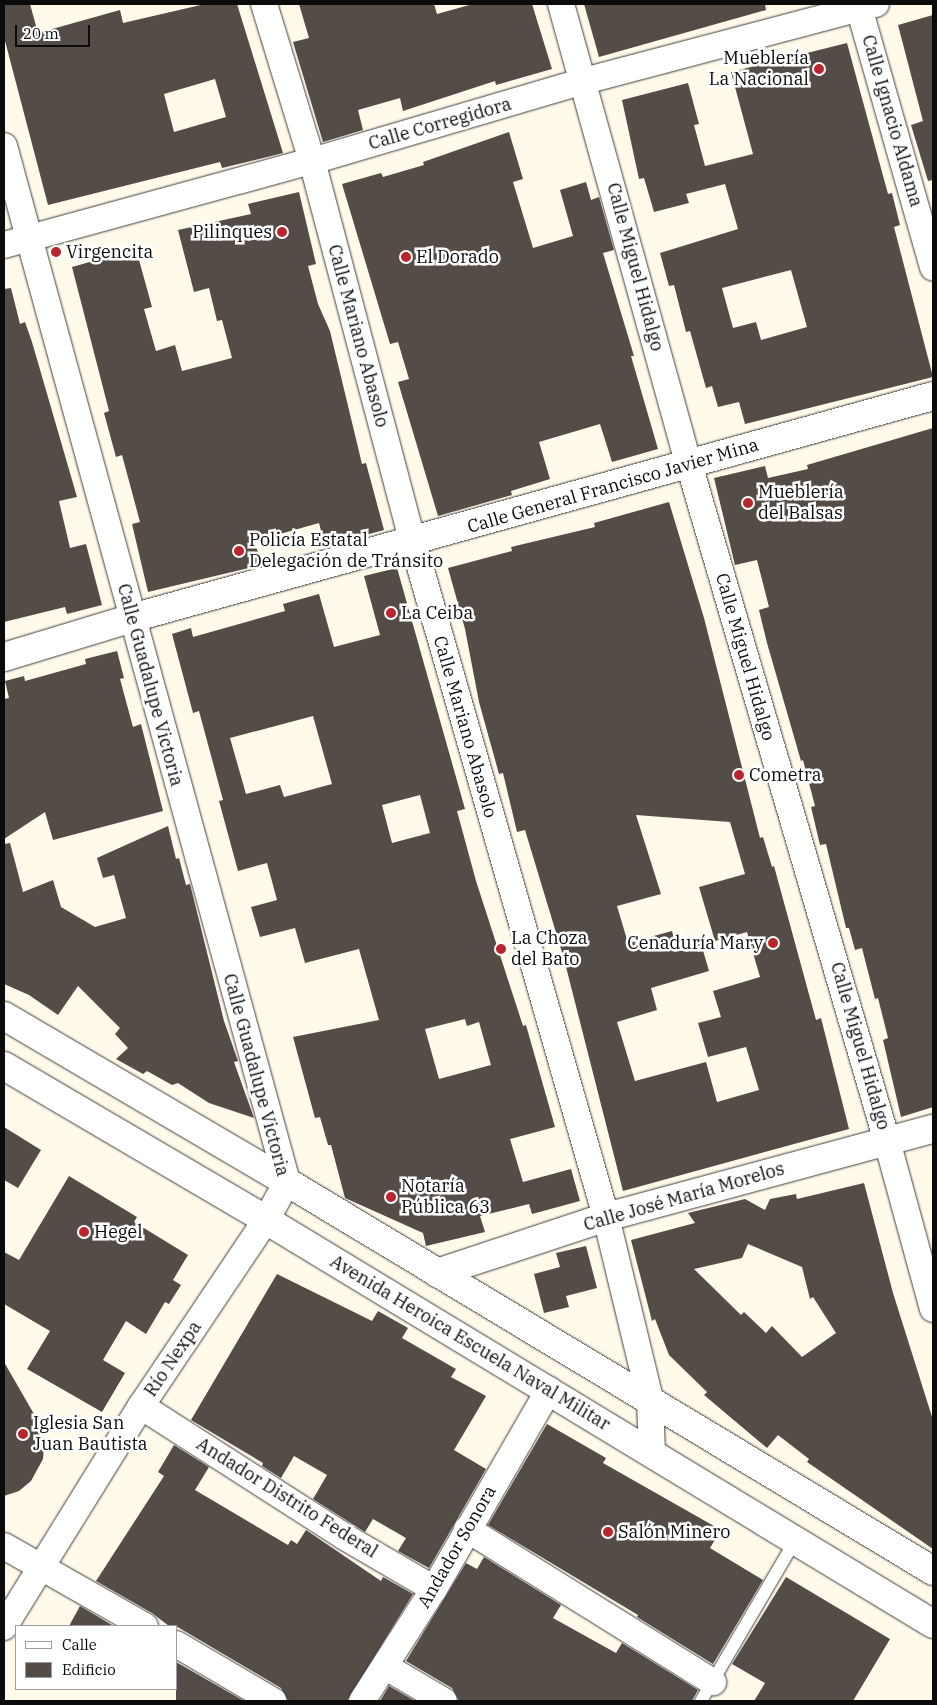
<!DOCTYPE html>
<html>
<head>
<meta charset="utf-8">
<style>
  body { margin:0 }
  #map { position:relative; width:937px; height:1705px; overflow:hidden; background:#fffae9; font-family:"IBM Plex Serif",serif }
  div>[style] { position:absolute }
  .building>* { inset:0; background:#534c47 }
  .roads { filter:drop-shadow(0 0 1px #3e3e3e) drop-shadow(0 0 1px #3e3e3e) }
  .service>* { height:12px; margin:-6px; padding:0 6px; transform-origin:6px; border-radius:6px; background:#fff }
  .minor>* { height:26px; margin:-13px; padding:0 13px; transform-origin:13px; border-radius:13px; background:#fff }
  .tertiary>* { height:28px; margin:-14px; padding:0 14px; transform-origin:14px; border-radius:14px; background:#fff }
  .dots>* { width:14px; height:14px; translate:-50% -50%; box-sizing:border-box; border:2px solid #fff; border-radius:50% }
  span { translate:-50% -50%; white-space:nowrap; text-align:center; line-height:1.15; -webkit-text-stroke:5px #fff; paint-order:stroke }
  .poi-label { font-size:18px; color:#0b0b0b }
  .right { translate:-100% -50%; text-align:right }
  .left { translate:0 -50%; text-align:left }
  .street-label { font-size:18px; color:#0b0b0b }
  .frame { position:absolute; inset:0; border:5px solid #0b0b0b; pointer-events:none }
  .legend { position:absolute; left:15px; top:1625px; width:162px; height:65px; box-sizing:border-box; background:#fff; border:1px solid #9d9d9d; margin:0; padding:6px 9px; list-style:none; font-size:15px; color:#0b0b0b }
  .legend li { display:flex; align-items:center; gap:10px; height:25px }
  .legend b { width:25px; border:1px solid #9d9d9d }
  .scale { position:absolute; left:15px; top:25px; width:75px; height:22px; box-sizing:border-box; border:2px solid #0b0b0b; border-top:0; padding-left:6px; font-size:15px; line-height:18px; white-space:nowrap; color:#0b0b0b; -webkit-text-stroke:4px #fff; paint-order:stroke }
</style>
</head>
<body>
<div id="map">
  <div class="building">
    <i style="clip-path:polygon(evenodd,4px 4px,30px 4px,38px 33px,120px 10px,123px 23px,205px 4px,237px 4px,283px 153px,222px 168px,220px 162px,48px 205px,4px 37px,4px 4px,215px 79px,226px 117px,174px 132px,164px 94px,215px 79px)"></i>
    <i style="clip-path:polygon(299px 4px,434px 4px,437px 14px,473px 4px,532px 4px,552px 69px,496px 85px,495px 81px,403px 111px,400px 98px,358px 110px,363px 130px,323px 142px,293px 42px,309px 38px)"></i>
    <i style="clip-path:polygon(584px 4px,765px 4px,766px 10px,599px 57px)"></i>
    <i style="clip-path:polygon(933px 15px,933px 180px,928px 181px,911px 125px,923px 121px,898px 25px)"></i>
    <i style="clip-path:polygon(evenodd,847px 43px,888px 194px,892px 193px,900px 225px,894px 227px,933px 377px,745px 424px,739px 402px,718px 407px,712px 386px,706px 388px,690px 331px,686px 332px,674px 285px,669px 286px,660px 253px,738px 229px,725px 184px,686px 194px,689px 203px,654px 212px,644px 178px,639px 179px,622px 100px,688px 83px,699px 124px,694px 125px,705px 166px,753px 154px,731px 72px,847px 43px,791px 270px,807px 327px,761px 340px,756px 322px,733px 328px,722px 288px,791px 270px)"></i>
    <i style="clip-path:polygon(509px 132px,523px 179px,513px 182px,533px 248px,573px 236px,560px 190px,586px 182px,591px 200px,599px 197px,614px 250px,603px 253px,634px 356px,631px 356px,658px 449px,612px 462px,600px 424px,539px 442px,550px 479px,511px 491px,512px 495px,438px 516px,398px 382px,409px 379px,398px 342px,390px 344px,342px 184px,381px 173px,383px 177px,424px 165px,423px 162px)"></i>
    <i style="clip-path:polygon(299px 192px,316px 264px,308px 266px,318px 304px,330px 331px,362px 464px,366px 463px,384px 530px,325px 546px,319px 523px,255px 541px,261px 565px,148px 592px,132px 524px,140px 522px,122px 455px,116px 457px,104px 413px,109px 411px,72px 267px,136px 249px,152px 307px,144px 309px,156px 351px,175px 345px,182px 371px,232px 358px,222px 320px,217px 321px,209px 288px,194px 292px,178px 230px,251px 214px,248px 204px)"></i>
    <i style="clip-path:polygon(11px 288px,20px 324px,25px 322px,32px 342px,77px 497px,59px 501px,70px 548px,86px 544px,102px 605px,67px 614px,65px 607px,4px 622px,4px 289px)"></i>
    <i style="clip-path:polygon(933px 428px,933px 1107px,901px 1117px,883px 1040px,888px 1038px,878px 998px,875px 999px,862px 948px,855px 950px,849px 928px,846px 928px,826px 844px,820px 845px,811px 807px,815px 806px,803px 760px,801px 761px,767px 643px,759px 610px,769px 607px,757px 560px,735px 565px,714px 478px,765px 466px,768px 478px,808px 469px,807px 465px)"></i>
    <i style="clip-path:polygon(evenodd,669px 502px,704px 618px,760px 838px,763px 837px,772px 867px,774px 866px,816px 1020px,821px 1018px,849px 1129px,623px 1191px,564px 959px,525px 830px,517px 832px,503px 773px,499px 774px,479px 702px,465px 629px,448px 568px,512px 551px,511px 547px,595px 527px,594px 523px,669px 502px,636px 815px,730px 822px,745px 874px,699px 887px,715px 941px,747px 932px,760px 977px,713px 991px,721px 1017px,698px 1023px,708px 1057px,746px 1047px,759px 1090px,717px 1102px,706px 1062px,635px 1081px,617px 1022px,657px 1010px,651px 988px,709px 971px,700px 940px,676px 947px,672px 931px,628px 943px,617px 906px,661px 894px,636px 815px)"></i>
    <i style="clip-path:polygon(evenodd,397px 568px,465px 809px,457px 811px,476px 881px,523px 1026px,526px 1025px,555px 1127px,510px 1139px,523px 1182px,571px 1169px,580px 1201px,532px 1214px,529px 1204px,480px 1216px,485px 1232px,426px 1246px,423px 1233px,345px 1198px,331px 1145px,328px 1145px,320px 1117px,315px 1118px,293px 1037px,379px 1020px,359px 949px,305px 963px,295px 928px,260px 937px,251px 907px,277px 900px,267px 863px,238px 871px,219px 801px,223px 800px,199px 711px,193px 713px,172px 634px,191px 628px,193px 637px,285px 611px,283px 604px,319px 594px,334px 647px,380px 635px,364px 576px,397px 568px,313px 716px,332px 784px,284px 797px,280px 785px,246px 794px,230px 738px,313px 716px,397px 568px,420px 795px,430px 833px,392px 843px,382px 805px,420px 795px,397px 568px,465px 1019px,467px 1026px,479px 1022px,491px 1065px,439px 1079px,425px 1029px,465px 1019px)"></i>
    <i style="clip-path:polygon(117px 651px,124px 678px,120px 679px,133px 727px,141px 724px,163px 811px,53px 840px,45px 812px,4px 839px,4px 699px,9px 698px,5px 681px,24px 676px,25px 681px,86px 664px,85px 659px)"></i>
    <i style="clip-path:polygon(168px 826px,176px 859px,179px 858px,186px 885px,190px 884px,224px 1021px,238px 1061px,234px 1062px,254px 1118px,209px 1103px,178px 1083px,172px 1085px,147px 1071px,143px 1074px,116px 1059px,128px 1048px,115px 1034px,120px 1028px,78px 986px,58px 1015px,29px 995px,4px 984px,4px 844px,10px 843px,23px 892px,53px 880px,61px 907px,95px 927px,126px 918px,114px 875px,103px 878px,97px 858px)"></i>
    <i style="clip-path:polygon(4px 1127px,41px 1150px,18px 1188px,4px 1180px)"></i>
    <i style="clip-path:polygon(69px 1176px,137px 1217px,134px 1222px,188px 1255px,173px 1280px,181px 1285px,169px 1304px,165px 1302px,146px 1334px,126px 1321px,103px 1360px,125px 1373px,102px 1412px,27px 1369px,50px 1331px,4px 1304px,4px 1252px,19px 1260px)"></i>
    <i style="clip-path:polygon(evenodd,864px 1183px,893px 1293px,933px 1420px,933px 1549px,807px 1462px,809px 1459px,778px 1435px,767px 1448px,704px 1395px,707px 1392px,669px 1355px,655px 1319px,652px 1321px,631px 1240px,695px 1223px,688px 1213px,745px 1199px,765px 1210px,770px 1199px,796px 1194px,797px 1199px,864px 1183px,748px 1244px,802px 1267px,810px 1299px,813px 1297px,836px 1333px,802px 1357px,772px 1326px,766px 1333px,744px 1312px,741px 1315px,694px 1269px,742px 1258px,748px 1244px)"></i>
    <i style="clip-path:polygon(586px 1246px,597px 1288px,566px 1296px,569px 1307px,544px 1313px,534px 1274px,560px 1267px,556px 1253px)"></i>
    <i style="clip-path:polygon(277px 1274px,372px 1321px,378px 1311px,408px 1328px,402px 1338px,456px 1369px,451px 1377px,486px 1396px,454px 1450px,486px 1469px,429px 1568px,398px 1551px,406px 1538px,373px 1519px,365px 1532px,313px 1499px,327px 1475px,294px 1456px,281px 1478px,262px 1466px,263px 1463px,191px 1420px)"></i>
    <i style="clip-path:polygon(4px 1362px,38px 1421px,44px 1446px,43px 1459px,31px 1481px,19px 1491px,4px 1496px)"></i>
    <i style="clip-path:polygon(547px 1424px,606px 1458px,603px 1463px,721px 1530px,710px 1548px,763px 1580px,713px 1664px,637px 1617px,638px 1615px,488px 1525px)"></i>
    <i style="clip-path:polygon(174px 1445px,209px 1467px,195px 1490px,288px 1545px,291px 1540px,297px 1544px,306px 1530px,381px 1581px,383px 1577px,413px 1594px,347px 1701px,288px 1701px,281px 1688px,176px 1626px,169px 1626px,152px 1613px,96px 1581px,164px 1476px,158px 1472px)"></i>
    <i style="clip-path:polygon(484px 1557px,561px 1605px,553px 1618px,616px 1653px,622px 1643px,698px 1690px,692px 1701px,459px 1701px,452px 1688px,406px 1661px,466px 1563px,477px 1569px)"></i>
    <i style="clip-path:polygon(786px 1577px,890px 1639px,853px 1701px,754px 1701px,765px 1683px,732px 1664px)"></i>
    <i style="clip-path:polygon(80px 1606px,112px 1625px,112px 1626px,69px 1626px)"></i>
    <i style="clip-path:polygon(176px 1662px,244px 1701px,176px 1701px)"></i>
    <i style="clip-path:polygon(389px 1686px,415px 1701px,380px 1701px)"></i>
  </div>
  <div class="roads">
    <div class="service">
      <i style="left:701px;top:1701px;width:186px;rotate:-59.6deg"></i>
    </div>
    <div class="minor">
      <i style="left:264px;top:4px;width:164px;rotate:73deg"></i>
      <i style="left:312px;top:161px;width:394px;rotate:75.2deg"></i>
      <i style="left:413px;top:542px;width:702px;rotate:74.04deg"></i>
      <i style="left:606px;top:1217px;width:187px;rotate:76.4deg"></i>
      <i style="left:650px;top:1399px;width:54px;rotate:87.9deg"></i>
      <i style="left:561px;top:4px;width:477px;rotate:74.5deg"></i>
      <i style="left:689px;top:464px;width:705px;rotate:73.7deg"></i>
      <i style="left:887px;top:1141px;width:174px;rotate:74.7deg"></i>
      <i style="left:858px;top:4px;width:274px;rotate:74.1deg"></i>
      <i style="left:4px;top:146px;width:1074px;rotate:74.72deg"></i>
      <i style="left:287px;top:1182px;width:43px;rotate:118.9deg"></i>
      <i style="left:266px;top:1220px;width:224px;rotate:123.9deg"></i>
      <i style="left:141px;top:1406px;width:260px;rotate:121.8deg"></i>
      <i style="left:4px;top:245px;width:319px;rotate:-15.3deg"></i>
      <i style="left:312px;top:161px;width:284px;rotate:-16.4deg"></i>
      <i style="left:584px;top:81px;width:302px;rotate:-14.8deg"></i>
      <i style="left:141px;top:1406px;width:242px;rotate:32.7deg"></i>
      <i style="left:345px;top:1537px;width:103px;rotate:30.3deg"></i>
      <i style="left:467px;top:1529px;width:290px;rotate:31.9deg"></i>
      <i style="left:4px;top:1546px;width:162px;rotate:29.6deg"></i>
      <i style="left:176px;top:1644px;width:113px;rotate:30.4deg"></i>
      <i style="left:386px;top:1667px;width:67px;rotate:30.4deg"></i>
      <i style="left:362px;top:1701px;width:133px;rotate:-57.3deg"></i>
      <i style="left:434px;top:1589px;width:230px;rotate:-60deg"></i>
    </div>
    <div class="tertiary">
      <i style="left:4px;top:657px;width:134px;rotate:-16.9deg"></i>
      <i style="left:132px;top:618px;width:831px;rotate:-15.49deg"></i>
      <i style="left:4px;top:1016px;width:328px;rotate:30.4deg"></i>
      <i style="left:287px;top:1182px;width:754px;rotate:31.05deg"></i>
      <i style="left:4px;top:1066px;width:304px;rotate:30.4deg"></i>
      <i style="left:266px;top:1220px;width:780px;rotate:31.2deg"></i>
      <i style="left:437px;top:1273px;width:178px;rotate:-18.3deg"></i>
      <i style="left:606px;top:1217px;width:339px;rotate:-15.1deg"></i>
    </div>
  </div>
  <div class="dots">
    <i style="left:819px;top:69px;background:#b9252c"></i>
    <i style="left:282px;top:232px;background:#b9252c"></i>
    <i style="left:56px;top:252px;background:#b9252c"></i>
    <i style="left:406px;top:257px;background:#b9252c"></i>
    <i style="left:748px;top:503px;background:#b9252c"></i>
    <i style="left:239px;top:551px;background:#b9252c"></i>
    <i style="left:391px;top:613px;background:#b9252c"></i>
    <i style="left:739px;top:775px;background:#b9252c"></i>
    <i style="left:773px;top:943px;background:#b9252c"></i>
    <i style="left:501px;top:949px;background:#b9252c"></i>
    <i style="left:391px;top:1197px;background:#b9252c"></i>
    <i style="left:84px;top:1232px;background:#b9252c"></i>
    <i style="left:23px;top:1434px;background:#b9252c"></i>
    <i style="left:608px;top:1532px;background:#b9252c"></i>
  </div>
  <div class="poi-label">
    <span class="right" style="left:809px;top:69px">Mueblería<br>La Nacional</span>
    <span class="right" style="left:272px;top:232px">Pilinques</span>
    <span class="left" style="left:66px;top:252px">Virgencita</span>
    <span class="left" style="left:416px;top:257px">El Dorado</span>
    <span class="left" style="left:758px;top:503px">Mueblería<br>del Balsas</span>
    <span class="left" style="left:249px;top:551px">Policía Estatal<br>Delegación de Tránsito</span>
    <span class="left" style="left:401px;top:613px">La Ceiba</span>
    <span class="left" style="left:749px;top:775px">Cometra</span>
    <span class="left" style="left:511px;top:949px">La Choza<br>del Bato</span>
    <span class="right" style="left:763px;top:943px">Cenaduría Mary</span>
    <span class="left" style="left:401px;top:1197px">Notaría<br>Pública 63</span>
    <span class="left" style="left:94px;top:1232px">Hegel</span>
    <span class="left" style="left:33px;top:1434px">Iglesia San<br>Juan Bautista</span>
    <span class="left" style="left:618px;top:1532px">Salón Minero</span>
  </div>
  <div class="street-label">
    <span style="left:892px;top:121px;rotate:74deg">Calle Ignacio Aldama</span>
    <span style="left:440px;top:124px;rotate:-16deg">Calle Corregidora</span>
    <span style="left:635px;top:267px;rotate:75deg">Calle Miguel Hidalgo</span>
    <span style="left:358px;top:336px;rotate:75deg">Calle Mariano Abasolo</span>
    <span style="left:613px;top:486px;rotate:-16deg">Calle General Francisco Javier Mina</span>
    <span style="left:745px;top:657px;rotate:74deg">Calle Miguel Hidalgo</span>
    <span style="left:150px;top:685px;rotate:75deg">Calle Guadalupe Victoria</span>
    <span style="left:465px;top:727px;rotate:74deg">Calle Mariano Abasolo</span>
    <span style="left:860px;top:1046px;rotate:74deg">Calle Miguel Hidalgo</span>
    <span style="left:256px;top:1075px;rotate:75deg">Calle Guadalupe Victoria</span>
    <span style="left:684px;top:1197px;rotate:-16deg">Calle José María Morelos</span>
    <span style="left:470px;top:1343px;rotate:31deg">Avenida Heroica Escuela Naval Militar</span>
    <span style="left:173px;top:1359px;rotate:-56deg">Río Nexpa</span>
    <span style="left:287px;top:1498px;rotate:32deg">Andador Distrito Federal</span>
    <span style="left:457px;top:1547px;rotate:-60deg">Andador Sonora</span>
  </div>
  <div class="frame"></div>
  <ul class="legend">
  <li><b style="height:6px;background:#fff"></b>Calle</li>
  <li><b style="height:14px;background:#534c47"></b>Edificio</li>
  </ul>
  <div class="scale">20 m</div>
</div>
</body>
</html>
